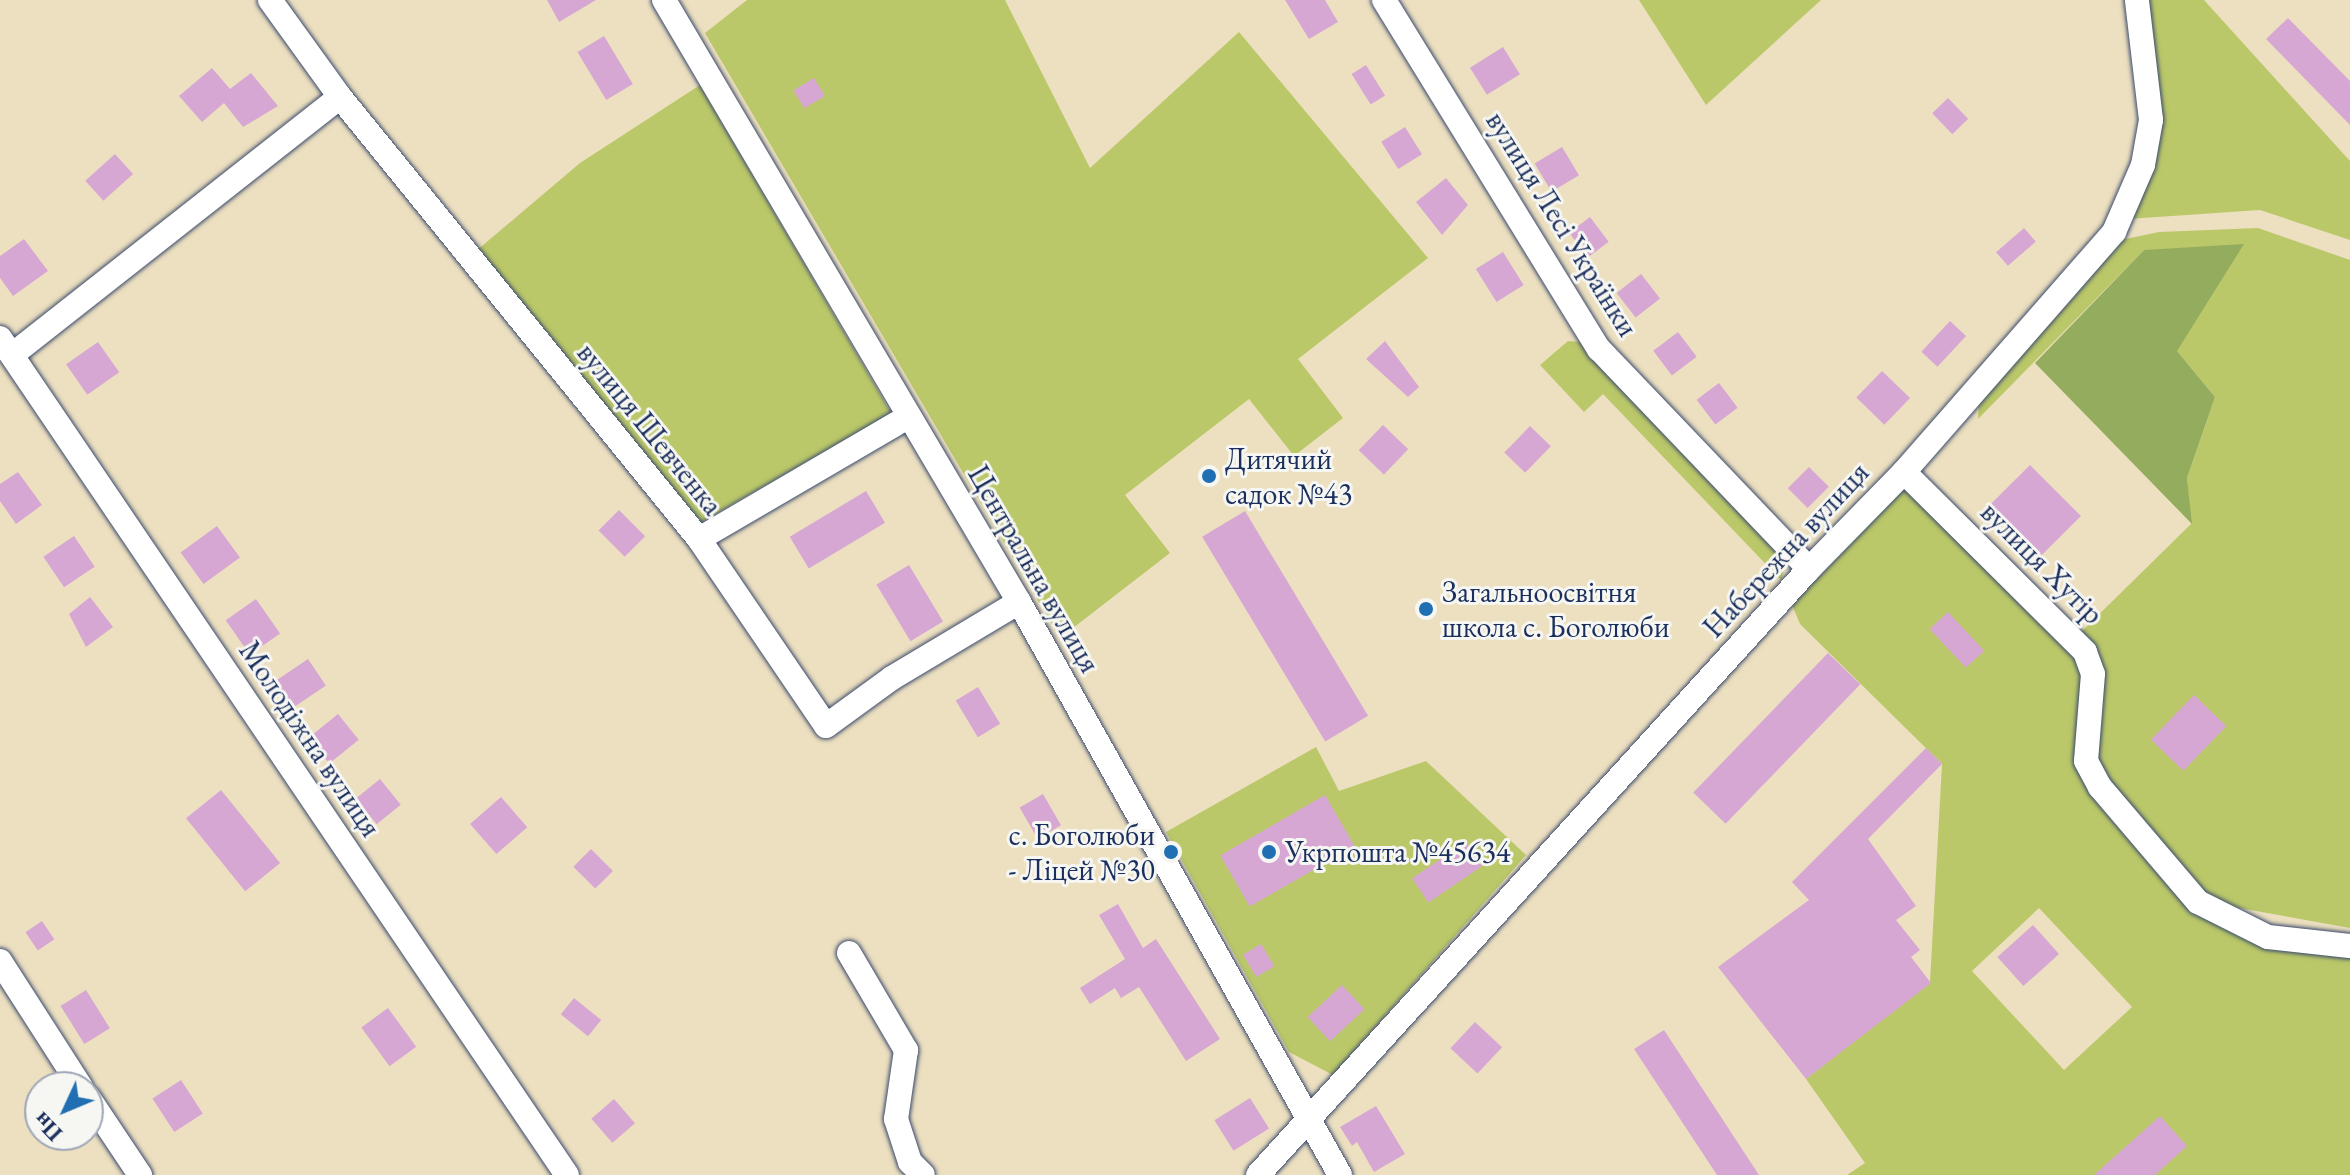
<!DOCTYPE html>
<html>
<head>
<meta charset="utf-8">
<style>
  body { margin:0 }
  #map { position:relative; width:2350px; height:1175px; overflow:hidden; background:#ede0c0; font-family:"EB Garamond",serif }
  div>[style] { position:absolute }
  .green>* { inset:0; background:#bbc869 }
  .forest>* { inset:0; background:#94ac5d }
  .building>* { inset:0; background:#d7a7d4; transform-origin:0 0 }
  .roads { filter:drop-shadow(0 0 2px #3a4a6d) drop-shadow(0 0 2px #3a4a6d) }
  .minor>* { height:24px; margin:-12px; padding:0 12px; transform-origin:12px; border-radius:12px; background:#fff }
  .dots>* { width:22px; height:22px; translate:-50% -50%; box-sizing:border-box; border:4px solid #f6f6f2; border-radius:50% }
  span { translate:-50% -50%; white-space:nowrap; text-align:center; line-height:1.15; -webkit-text-stroke:6px #f6f6f2; paint-order:stroke }
  .street-label { font-size:30px; color:#1b2f5e }
  .poi-label { font-size:30px; color:#1b2f5e }
  .left { translate:0 -50%; text-align:left }
  .right { translate:-100% -50%; text-align:right }
  .north { position:absolute; left:24px; top:1071px; width:80px; height:80px; box-sizing:border-box; background:#f6f6f2; border:2px solid #9ea6b7; border-radius:50%; rotate:226deg; font-size:22px; font-weight:700; line-height:32px; text-align:center; color:#1b2f5e }
  .north::after { content:''; display:block; margin:auto; width:28px; height:36px; background:#1f6fb2; clip-path:polygon(50% 0,100% 100%,50% 72%,0 100%) }
</style>
</head>
<body>
<div id="map">
  <div class="green">
    <i style="clip-path:polygon(747px 0,1005px 0,1090px 168px,1239px 32px,1428px 258px,1298px 359px,1343px 418px,1294px 456px,1249px 399px,1125px 495px,1170px 553px,1060px 638px,705px 33px)"></i>
    <i style="clip-path:polygon(1639px 0,1821px 0,1706px 105px)"></i>
    <i style="clip-path:polygon(2145px 0,2204px 0,2350px 161px,2350px 240px,2260px 210px,2128px 219px,2142px 189px)"></i>
    <i style="clip-path:polygon(700px 85px,891px 413px,698px 524px,476px 251px,580px 163px)"></i>
    <i style="clip-path:polygon(2258px 228px,2350px 260px,2350px 928px,2234px 907px,2205px 894px,2109px 781px,2098px 759px,2081px 632px,2191px 524px,2187px 478px,2215px 397px,2177px 351px,2144px 250px,1978px 419px,1979px 398px,2116px 241px,2159px 232px)"></i>
    <i style="clip-path:polygon(1568px 341px,1580px 342px,1787px 562px,1781px 580px,1603px 394px,1584px 412px,1540px 365px)"></i>
    <i style="clip-path:polygon(evenodd,1906px 485px,2064px 637px,2085px 675px,2078px 763px,2192px 909px,2350px 954px,2350px 1175px,1847px 1175px,1865px 1163px,1806px 1079px,1930px 982px,1942px 764px,1800px 624px,1792px 605px,1906px 485px,2039px 908px,2132px 1007px,2064px 1070px,1972px 971px,2039px 908px)"></i>
    <i style="clip-path:polygon(1316px 747px,1339px 791px,1426px 761px,1526px 855px,1333px 1075px,1289px 1052px,1166px 832px)"></i>
  </div>
  <div class="forest">
    <i style="clip-path:polygon(2244px 244px,2177px 351px,2215px 397px,2187px 478px,2192px 524px,2035px 363px,2144px 250px)"></i>
  </div>
  <div class="building">
    <i style="clip-path:polygon(547px 0,596px 0,559px 22px)"></i>
    <i style="clip-path:polygon(1285px 0,1325px 0,1338px 22px,1309px 39px)"></i>
    <i style="clip-path:polygon(2288px 18px,2350px 81px,2350px 125px,2266px 39px)"></i>
    <i style="left:604px;top:36px;width:56px;height:31px;rotate:59deg"></i>
    <i style="left:1503px;top:47px;width:32px;height:39px;rotate:58deg"></i>
    <i style="left:1366px;top:65px;width:36px;height:17px;rotate:58deg"></i>
    <i style="clip-path:polygon(212px 68px,230px 89px,251px 73px,278px 106px,243px 127px,224px 103px,202px 122px,179px 96px)"></i>
    <i style="left:814px;top:78px;width:21px;height:24px;rotate:59deg"></i>
    <i style="left:1948px;top:98px;width:29px;height:22px;rotate:46deg"></i>
    <i style="left:1405px;top:127px;width:32px;height:28px;rotate:58deg"></i>
    <i style="left:1562px;top:147px;width:33px;height:32px;rotate:59deg"></i>
    <i style="left:115px;top:154px;width:27px;height:40px;rotate:48deg"></i>
    <i style="clip-path:polygon(1446px 178px,1468px 205px,1442px 235px,1416px 202px)"></i>
    <i style="left:1590px;top:217px;width:31px;height:26px;rotate:53deg"></i>
    <i style="left:2024px;top:228px;width:18px;height:37px;rotate:49deg"></i>
    <i style="clip-path:polygon(24px 239px,48px 271px,13px 296px,0 278px,0 256px)"></i>
    <i style="left:1503px;top:252px;width:39px;height:32px;rotate:58deg"></i>
    <i style="left:1641px;top:274px;width:31px;height:31px;rotate:52deg"></i>
    <i style="left:1950px;top:321px;width:22px;height:42px;rotate:43deg"></i>
    <i style="left:1678px;top:332px;width:31px;height:31px;rotate:53deg"></i>
    <i style="clip-path:polygon(1385px 341px,1419px 387px,1408px 397px,1366px 359px)"></i>
    <i style="left:98px;top:342px;width:37px;height:39px;rotate:55deg"></i>
    <i style="left:1882px;top:371px;width:39px;height:37px;rotate:44deg"></i>
    <i style="left:1719px;top:383px;width:31px;height:28px;rotate:53deg"></i>
    <i style="left:1383px;top:425px;width:35px;height:35px;rotate:44deg"></i>
    <i style="left:1530px;top:426px;width:29px;height:37px;rotate:44deg"></i>
    <i style="left:2030px;top:465px;width:72px;height:56px;rotate:45deg"></i>
    <i style="left:1809px;top:467px;width:28px;height:30px;rotate:45deg"></i>
    <i style="clip-path:polygon(18px 472px,42px 505px,16px 524px,0 501px,0 484px)"></i>
    <i style="left:866px;top:491px;width:37px;height:89px;rotate:59deg"></i>
    <i style="left:619px;top:510px;width:37px;height:29px;rotate:45deg"></i>
    <i style="left:1245px;top:511px;width:239px;height:50px;rotate:59deg"></i>
    <i style="left:217px;top:526px;width:39px;height:45px;rotate:54deg"></i>
    <i style="left:74px;top:536px;width:37px;height:37px;rotate:56deg"></i>
    <i style="left:909px;top:565px;width:66px;height:38px;rotate:59deg"></i>
    <i style="clip-path:polygon(90px 597px,113px 627px,86px 647px,69px 614px)"></i>
    <i style="left:256px;top:599px;width:42px;height:37px;rotate:55deg"></i>
    <i style="left:1948px;top:612px;width:53px;height:25px;rotate:47deg"></i>
    <i style="left:1828px;top:653px;width:45px;height:194px;rotate:44deg"></i>
    <i style="left:308px;top:659px;width:32px;height:42px;rotate:56deg"></i>
    <i style="left:978px;top:687px;width:43px;height:26px;rotate:59deg"></i>
    <i style="left:2194px;top:695px;width:45px;height:62px;rotate:44deg"></i>
    <i style="left:338px;top:714px;width:33px;height:38px;rotate:51deg"></i>
    <i style="clip-path:polygon(1926px 748px,1942px 764px,1868px 839px,1916px 906px,1896px 920px,1920px 950px,1911px 957px,1931px 983px,1806px 1079px,1718px 967px,1809px 900px,1792px 882px)"></i>
    <i style="left:380px;top:779px;width:33px;height:31px;rotate:51deg"></i>
    <i style="left:221px;top:790px;width:94px;height:45px;rotate:51deg"></i>
    <i style="left:1043px;top:794px;width:36px;height:27px;rotate:60deg"></i>
    <i style="left:1325px;top:795px;width:59px;height:121px;rotate:60deg"></i>
    <i style="left:501px;top:797px;width:40px;height:41px;rotate:49deg"></i>
    <i style="left:1466px;top:842px;width:29px;height:65px;rotate:56deg"></i>
    <i style="left:591px;top:849px;width:31px;height:25px;rotate:45deg"></i>
    <i style="clip-path:polygon(1118px 904px,1143px 948px,1156px 939px,1220px 1039px,1186px 1061px,1139px 987px,1121px 998px,1115px 988px,1090px 1004px,1080px 988px,1125px 959px,1099px 915px)"></i>
    <i style="left:42px;top:921px;width:22px;height:20px;rotate:56deg"></i>
    <i style="left:2033px;top:925px;width:39px;height:48px;rotate:48deg"></i>
    <i style="left:1261px;top:944px;width:26px;height:21px;rotate:59deg"></i>
    <i style="left:1342px;top:985px;width:33px;height:47px;rotate:47deg"></i>
    <i style="left:86px;top:990px;width:45px;height:30px;rotate:58deg"></i>
    <i style="left:574px;top:998px;width:35px;height:21px;rotate:39deg"></i>
    <i style="left:388px;top:1008px;width:48px;height:33px;rotate:54deg"></i>
    <i style="left:1475px;top:1022px;width:37px;height:36px;rotate:43deg"></i>
    <i style="clip-path:polygon(1664px 1030px,1759px 1175px,1717px 1175px,1634px 1049px)"></i>
    <i style="left:181px;top:1080px;width:40px;height:34px;rotate:57deg"></i>
    <i style="left:1250px;top:1098px;width:36px;height:42px;rotate:58deg"></i>
    <i style="left:614px;top:1099px;width:32px;height:30px;rotate:49deg"></i>
    <i style="clip-path:polygon(1376px 1106px,1405px 1154px,1374px 1172px,1357px 1142px,1352px 1146px,1340px 1127px)"></i>
    <i style="clip-path:polygon(2160px 1116px,2187px 1146px,2155px 1175px,2094px 1175px)"></i>
  </div>
  <div class="roads">
    <div class="minor">
      <i style="left:270px;top:0;width:120px;rotate:54.2deg"></i>
      <i style="left:340px;top:97px;width:569px;rotate:50.92deg"></i>
      <i style="left:699px;top:539px;width:226px;rotate:55.8deg"></i>
      <i style="left:826px;top:726px;width:82px;rotate:-36deg"></i>
      <i style="left:892px;top:678px;width:148px;rotate:-30.9deg"></i>
      <i style="left:664px;top:0;width:699px;rotate:59.47deg"></i>
      <i style="left:1019px;top:602px;width:657px;rotate:60.74deg"></i>
      <i style="left:1384px;top:0;width:410px;rotate:58.4deg"></i>
      <i style="left:1599px;top:349px;width:304px;rotate:46.3deg"></i>
      <i style="left:0;top:338px;width:1011px;rotate:55.89deg"></i>
      <i style="left:12px;top:355px;width:417px;rotate:-38.2deg"></i>
      <i style="left:1904px;top:472px;width:255px;rotate:44.8deg"></i>
      <i style="left:2085px;top:652px;width:23px;rotate:70deg"></i>
      <i style="left:2093px;top:674px;width:87px;rotate:94.6deg"></i>
      <i style="left:2086px;top:761px;width:30px;rotate:62deg"></i>
      <i style="left:2100px;top:787px;width:151px;rotate:49.6deg"></i>
      <i style="left:2198px;top:902px;width:78px;rotate:26.6deg"></i>
      <i style="left:2268px;top:937px;width:82px;rotate:6.3deg"></i>
      <i style="left:699px;top:539px;width:242px;rotate:-30.3deg"></i>
      <i style="left:849px;top:953px;width:113px;rotate:59.6deg"></i>
      <i style="left:906px;top:1050px;width:70px;rotate:98.2deg"></i>
      <i style="left:896px;top:1119px;width:45px;rotate:72deg"></i>
      <i style="left:910px;top:1162px;width:18px;rotate:45deg"></i>
      <i style="left:0;top:961px;width:150px;rotate:57.3deg"></i>
      <i style="left:88px;top:1097px;width:94px;rotate:56.3deg"></i>
      <i style="left:1258px;top:1175px;width:819px;rotate:-47.72deg"></i>
      <i style="left:1809px;top:569px;width:136px;rotate:-45.6deg"></i>
      <i style="left:1904px;top:472px;width:319px;rotate:-48.8deg"></i>
      <i style="left:2114px;top:232px;width:73px;rotate:-66.6deg"></i>
      <i style="left:2143px;top:165px;width:46px;rotate:-79.9deg"></i>
      <i style="left:2151px;top:120px;width:121px;rotate:-96.7deg"></i>
    </div>
  </div>
  <div class="dots">
    <i style="left:1209px;top:476px;background:#1f6fb2"></i>
    <i style="left:1426px;top:609px;background:#1f6fb2"></i>
    <i style="left:1171px;top:852px;background:#1f6fb2"></i>
    <i style="left:1269px;top:852px;background:#1f6fb2"></i>
  </div>
  <div class="street-label">
    <span style="left:1562px;top:224px;rotate:58deg">вулиця Лесі Українки</span>
    <span style="left:650px;top:429px;rotate:51deg">вулиця Шевченка</span>
    <span style="left:1786px;top:550px;rotate:-47deg">Набережна вулиця</span>
    <span style="left:2042px;top:563px;rotate:45deg">вулиця Хутір</span>
    <span style="left:1034px;top:569px;rotate:60deg">Центральна вулиця</span>
    <span style="left:310px;top:739px;rotate:56deg">Молодіжна вулиця</span>
  </div>
  <div class="poi-label">
    <span class="left" style="left:1225px;top:476px">Дитячий<br>садок №43</span>
    <span class="left" style="left:1442px;top:609px">Загальноосвітня<br>школа с. Боголюби</span>
    <span class="right" style="left:1155px;top:852px">с. Боголюби<br>- Ліцей №30</span>
    <span class="left" style="left:1285px;top:852px">Укрпошта №45634</span>
  </div>
  <div class="north">Пн</div>
</div>
</body>
</html>
